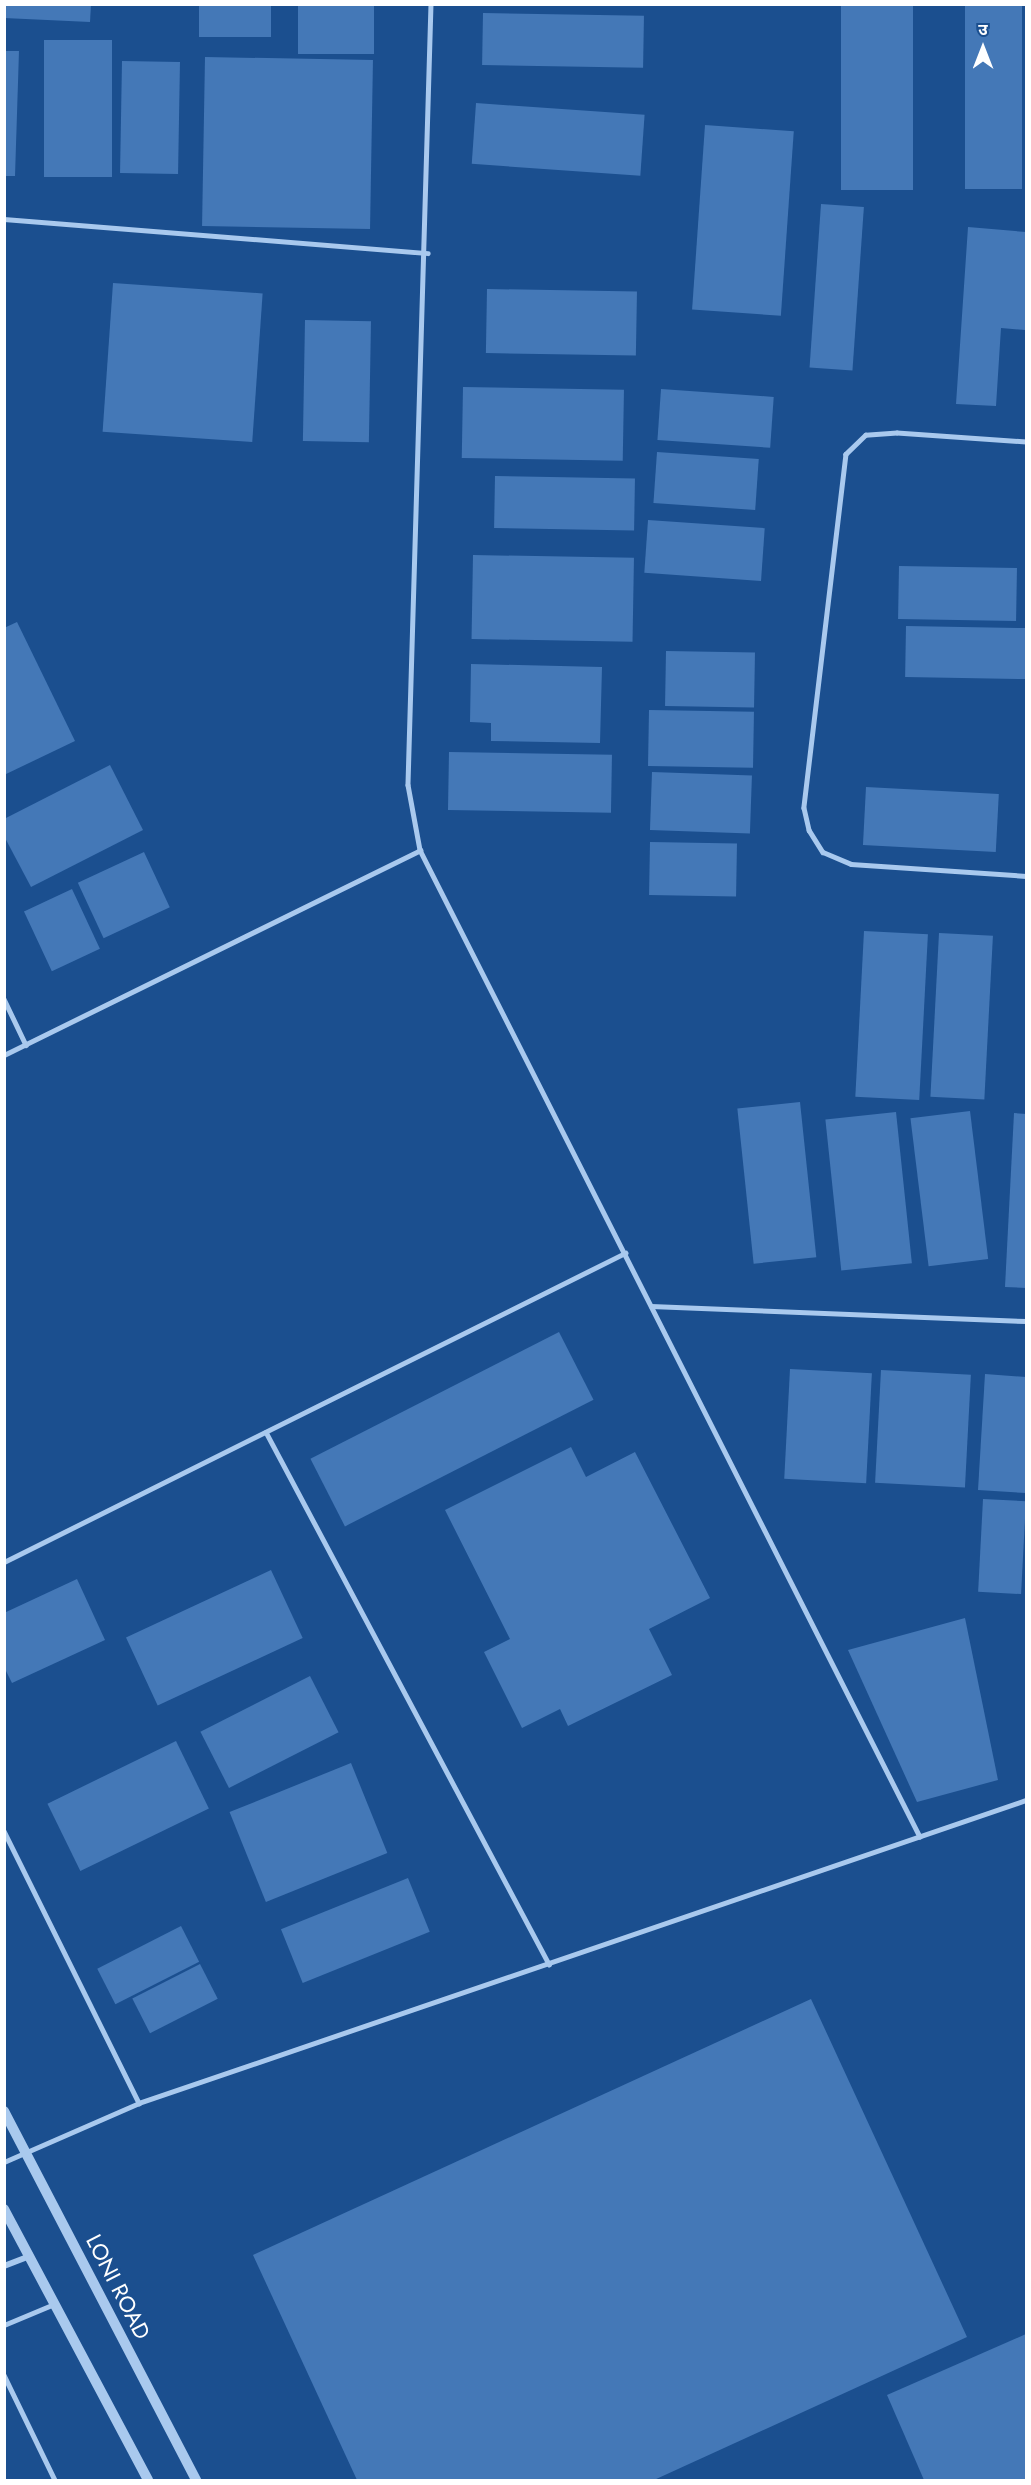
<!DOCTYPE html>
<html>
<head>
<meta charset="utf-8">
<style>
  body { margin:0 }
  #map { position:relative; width:1031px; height:2485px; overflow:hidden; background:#1b4f8f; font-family:Jost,"Noto Sans Devanagari",sans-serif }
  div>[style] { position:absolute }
  .building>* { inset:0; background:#4478b7; transform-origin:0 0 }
  .service>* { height:4.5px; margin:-2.25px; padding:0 2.25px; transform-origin:2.25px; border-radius:2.25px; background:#a9c9ee }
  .minor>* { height:6px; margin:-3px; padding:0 3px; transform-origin:3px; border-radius:3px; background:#a9c9ee }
  .tertiary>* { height:10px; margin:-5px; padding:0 5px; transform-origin:5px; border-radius:5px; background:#a9c9ee }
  span { translate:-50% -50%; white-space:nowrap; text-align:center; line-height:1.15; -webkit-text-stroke:4.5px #1b4f8f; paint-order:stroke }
  .street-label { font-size:22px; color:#fff }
  .frame { position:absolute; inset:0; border:6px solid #fff; pointer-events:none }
  .north { position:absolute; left:953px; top:18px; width:60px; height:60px; -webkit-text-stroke:4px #1b4f8f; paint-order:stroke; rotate:0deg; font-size:16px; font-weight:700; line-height:24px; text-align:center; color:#fff }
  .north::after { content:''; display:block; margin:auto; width:21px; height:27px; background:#fff; clip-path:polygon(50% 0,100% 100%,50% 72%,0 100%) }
</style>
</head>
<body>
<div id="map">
  <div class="building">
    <i style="clip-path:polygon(4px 4px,91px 4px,90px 22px,4px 18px)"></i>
    <i style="left:199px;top:4px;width:72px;height:33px"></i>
    <i style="left:841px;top:4px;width:72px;height:186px"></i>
    <i style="left:965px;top:4px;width:57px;height:185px"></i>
    <i style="left:298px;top:5px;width:76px;height:49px"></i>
    <i style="left:483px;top:13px;width:161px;height:52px;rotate:1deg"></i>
    <i style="left:44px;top:40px;width:68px;height:137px"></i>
    <i style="clip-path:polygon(4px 51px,19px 51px,15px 176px,4px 176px)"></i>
    <i style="left:205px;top:57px;width:168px;height:169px;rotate:1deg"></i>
    <i style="left:122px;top:61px;width:58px;height:112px;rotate:1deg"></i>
    <i style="left:476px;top:103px;width:169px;height:61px;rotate:4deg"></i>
    <i style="left:705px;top:125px;width:89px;height:185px;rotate:4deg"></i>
    <i style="left:821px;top:204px;width:43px;height:164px;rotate:4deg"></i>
    <i style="clip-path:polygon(968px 227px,1026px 232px,1025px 330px,1001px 328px,996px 406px,956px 404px)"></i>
    <i style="left:113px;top:283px;width:150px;height:149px;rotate:4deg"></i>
    <i style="left:487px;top:289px;width:150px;height:64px;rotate:1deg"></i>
    <i style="left:305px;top:320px;width:66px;height:121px;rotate:1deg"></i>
    <i style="left:463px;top:387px;width:161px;height:71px;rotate:1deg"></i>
    <i style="left:661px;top:389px;width:113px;height:51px;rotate:4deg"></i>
    <i style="left:657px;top:452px;width:102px;height:51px;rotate:4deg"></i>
    <i style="left:495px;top:476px;width:140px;height:52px;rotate:1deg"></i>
    <i style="left:648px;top:520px;width:117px;height:53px;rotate:4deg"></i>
    <i style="left:473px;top:555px;width:161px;height:84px;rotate:1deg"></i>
    <i style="left:899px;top:566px;width:118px;height:53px;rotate:1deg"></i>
    <i style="clip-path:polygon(17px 622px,75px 741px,4px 775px,4px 628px)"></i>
    <i style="left:906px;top:626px;width:120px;height:51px;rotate:1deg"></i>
    <i style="left:666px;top:651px;width:89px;height:55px;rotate:1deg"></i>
    <i style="clip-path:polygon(471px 664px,602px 667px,600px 743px,491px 741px,491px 723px,470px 722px)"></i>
    <i style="left:649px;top:710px;width:105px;height:56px;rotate:1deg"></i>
    <i style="left:449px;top:752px;width:163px;height:58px;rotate:1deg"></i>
    <i style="clip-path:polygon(110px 765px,143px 830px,31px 887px,4px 836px,4px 819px)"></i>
    <i style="left:652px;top:772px;width:100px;height:58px;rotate:2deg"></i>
    <i style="left:866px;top:787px;width:133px;height:58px;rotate:3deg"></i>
    <i style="left:650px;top:842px;width:87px;height:53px;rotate:1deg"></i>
    <i style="left:144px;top:852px;width:61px;height:73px;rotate:65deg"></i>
    <i style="left:72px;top:889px;width:66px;height:53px;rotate:65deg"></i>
    <i style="left:864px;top:931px;width:64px;height:166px;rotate:3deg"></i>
    <i style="left:939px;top:933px;width:54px;height:164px;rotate:3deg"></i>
    <i style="left:800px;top:1102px;width:156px;height:63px;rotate:84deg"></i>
    <i style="left:970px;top:1111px;width:149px;height:60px;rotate:83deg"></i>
    <i style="left:896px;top:1112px;width:152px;height:71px;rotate:84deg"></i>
    <i style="clip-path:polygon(1014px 1113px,1026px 1114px,1026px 1288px,1005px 1287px)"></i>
    <i style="left:559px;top:1332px;width:76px;height:279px;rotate:63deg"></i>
    <i style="left:790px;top:1369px;width:82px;height:110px;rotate:3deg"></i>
    <i style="left:881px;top:1370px;width:90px;height:113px;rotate:3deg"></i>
    <i style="clip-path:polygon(985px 1374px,1026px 1377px,1026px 1493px,978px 1490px)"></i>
    <i style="clip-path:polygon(571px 1447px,586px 1477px,635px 1452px,710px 1598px,649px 1629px,672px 1675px,568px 1726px,560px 1709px,522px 1728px,484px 1652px,510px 1639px,445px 1510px)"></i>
    <i style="left:983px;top:1499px;width:43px;height:93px;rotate:3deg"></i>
    <i style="left:271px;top:1570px;width:75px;height:160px;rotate:65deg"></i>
    <i style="clip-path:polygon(77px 1579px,105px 1640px,12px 1683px,4px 1667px,4px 1613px)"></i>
    <i style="clip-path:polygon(965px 1618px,998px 1780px,917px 1802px,848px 1650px)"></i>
    <i style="left:310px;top:1676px;width:63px;height:123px;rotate:63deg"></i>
    <i style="left:176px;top:1741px;width:75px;height:143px;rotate:64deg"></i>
    <i style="left:351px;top:1763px;width:97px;height:131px;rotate:68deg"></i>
    <i style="left:408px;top:1878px;width:58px;height:137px;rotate:68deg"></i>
    <i style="left:181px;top:1926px;width:40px;height:94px;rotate:63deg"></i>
    <i style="left:200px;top:1964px;width:39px;height:76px;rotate:63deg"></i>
    <i style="clip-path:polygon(811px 1999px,967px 2337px,654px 2480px,357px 2480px,253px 2255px)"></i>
    <i style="clip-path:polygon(1026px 2334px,1026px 2480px,924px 2480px,887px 2395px)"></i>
  </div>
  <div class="service">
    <i style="left:431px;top:4px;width:781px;rotate:91.69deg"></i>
    <i style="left:408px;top:785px;width:66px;rotate:79.5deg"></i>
    <i style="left:420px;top:850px;width:1106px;rotate:63.13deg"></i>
    <i style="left:4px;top:219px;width:425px;rotate:4.6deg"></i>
    <i style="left:1026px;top:442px;width:129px;rotate:-176deg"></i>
    <i style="left:897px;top:433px;width:31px;rotate:176deg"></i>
    <i style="left:866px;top:435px;width:28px;rotate:136deg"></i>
    <i style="left:846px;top:454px;width:356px;rotate:96.8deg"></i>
    <i style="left:804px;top:808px;width:23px;rotate:77deg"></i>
    <i style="left:809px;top:830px;width:26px;rotate:58deg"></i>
    <i style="left:823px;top:852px;width:30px;rotate:23deg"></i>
    <i style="left:851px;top:864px;width:175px;rotate:3.9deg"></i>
    <i style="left:4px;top:999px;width:51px;rotate:64.4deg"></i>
    <i style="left:4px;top:1055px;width:464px;rotate:-26.2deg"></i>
    <i style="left:651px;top:1306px;width:375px;rotate:2.3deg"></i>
    <i style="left:266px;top:1432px;width:603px;rotate:61.99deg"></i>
    <i style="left:4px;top:1562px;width:694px;rotate:-26.45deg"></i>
    <i style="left:4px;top:1831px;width:304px;rotate:63.6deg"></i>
    <i style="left:4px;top:2162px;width:147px;rotate:-23.6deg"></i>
    <i style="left:139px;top:2103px;width:937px;rotate:-18.86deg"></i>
    <i style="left:4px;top:2325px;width:52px;rotate:-22.6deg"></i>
    <i style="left:4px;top:2375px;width:117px;rotate:64.1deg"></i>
  </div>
  <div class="minor">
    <i style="left:4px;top:2266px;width:25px;rotate:-21deg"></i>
  </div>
  <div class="tertiary">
    <i style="left:4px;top:2111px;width:416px;rotate:62.5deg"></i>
    <i style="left:4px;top:2209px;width:307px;rotate:62deg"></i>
  </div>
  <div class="street-label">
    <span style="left:118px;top:2287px;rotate:63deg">LONI ROAD</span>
  </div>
  <div class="frame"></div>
  <div class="north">उ</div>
</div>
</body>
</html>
